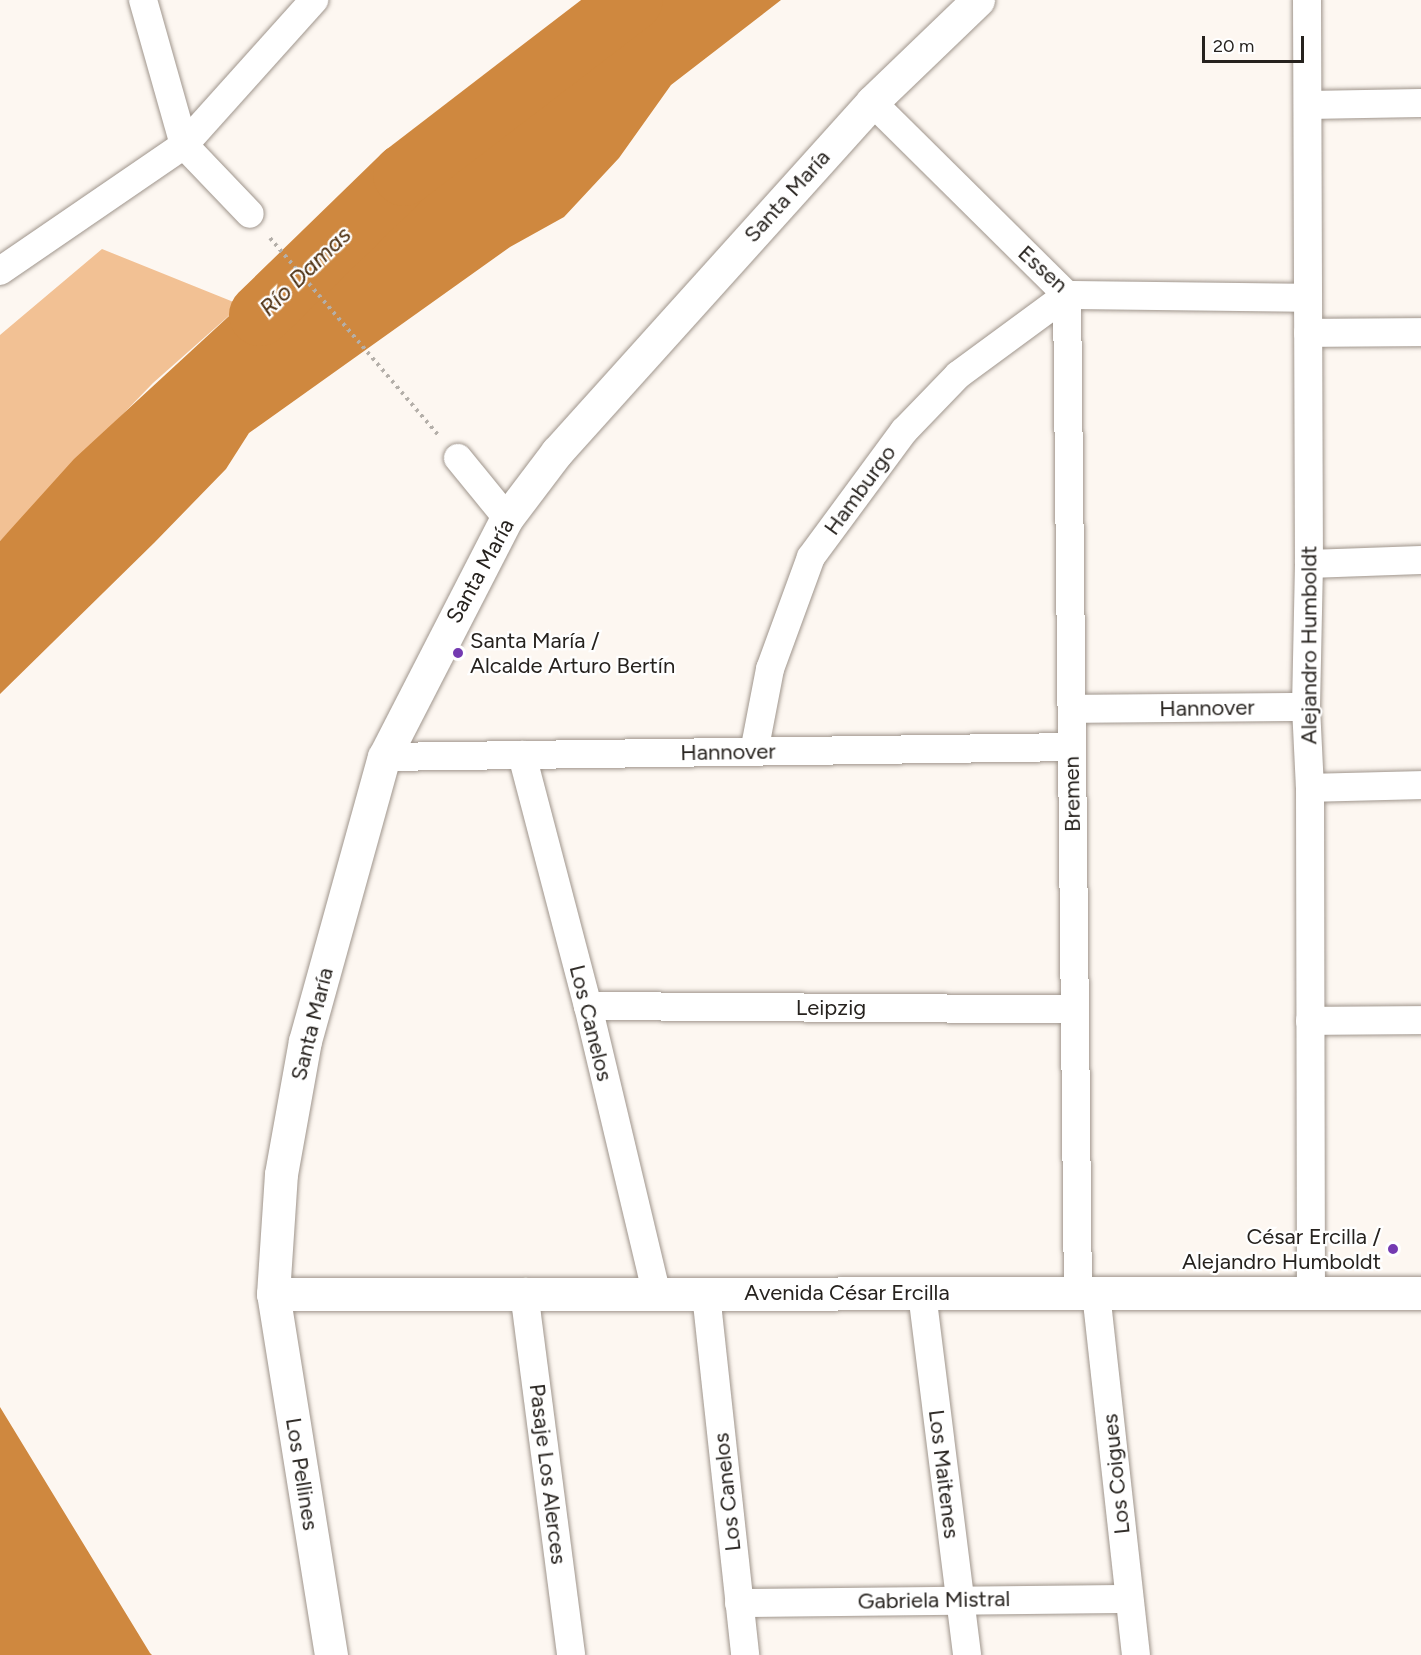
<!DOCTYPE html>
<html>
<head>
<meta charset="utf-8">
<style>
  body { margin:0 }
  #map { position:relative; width:1421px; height:1655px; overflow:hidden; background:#fdf7f1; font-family:Figtree,sans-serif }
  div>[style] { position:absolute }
  .green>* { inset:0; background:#f2c194 }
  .water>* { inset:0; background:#cf883f }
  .river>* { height:62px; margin:-31px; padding:0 31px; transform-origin:31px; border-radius:31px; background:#cf883f }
  .path>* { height:4px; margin-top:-2px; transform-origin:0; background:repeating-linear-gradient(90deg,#b4afa9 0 3px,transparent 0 7.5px) }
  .roads { filter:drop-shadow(0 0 2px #9f958c) drop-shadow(0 0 2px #9f958c) }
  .minor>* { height:28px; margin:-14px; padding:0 14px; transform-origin:14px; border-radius:14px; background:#fff }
  .tertiary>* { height:33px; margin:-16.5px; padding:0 16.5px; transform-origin:16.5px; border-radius:16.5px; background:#fff }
  .dots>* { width:16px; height:16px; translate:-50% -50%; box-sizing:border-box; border:3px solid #fff; border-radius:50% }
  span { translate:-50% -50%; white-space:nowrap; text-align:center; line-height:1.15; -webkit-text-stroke:4.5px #fff; paint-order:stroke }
  .street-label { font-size:22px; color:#26221e }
  .poi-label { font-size:22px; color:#26221e }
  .left { translate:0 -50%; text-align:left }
  .right { translate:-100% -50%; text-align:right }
  .water-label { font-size:24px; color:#4d2f10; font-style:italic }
  .scale { position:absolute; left:1202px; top:36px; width:102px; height:27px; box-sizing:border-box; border:3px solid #26221e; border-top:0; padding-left:8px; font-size:18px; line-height:21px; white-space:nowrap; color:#26221e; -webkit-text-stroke:4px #fff; paint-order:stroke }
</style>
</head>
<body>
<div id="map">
  <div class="green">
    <i style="clip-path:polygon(102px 249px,241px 305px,153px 383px,0 541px,0 335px)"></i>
  </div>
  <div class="water">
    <i style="clip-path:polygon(655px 0,781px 0,671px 85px,619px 158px,564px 217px,510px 247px,249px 433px,226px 469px,155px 542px,0 694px,0 541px,74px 459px,241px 305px,406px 204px,470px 142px)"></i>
    <i style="clip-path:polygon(0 1407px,150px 1653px,152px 1655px,0 1655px)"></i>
  </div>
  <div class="river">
    <i style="left:260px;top:315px;width:201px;rotate:-44.2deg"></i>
    <i style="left:404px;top:175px;width:287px;rotate:-37.5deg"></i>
  </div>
  <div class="path">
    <i style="left:270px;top:238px;width:259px;rotate:49.5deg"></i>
  </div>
  <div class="roads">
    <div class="minor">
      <i style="left:143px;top:0;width:151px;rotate:74.2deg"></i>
      <i style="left:184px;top:145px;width:95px;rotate:46.3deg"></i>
      <i style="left:1307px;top:0;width:564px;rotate:89.8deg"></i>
      <i style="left:1309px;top:564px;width:143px;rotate:91.2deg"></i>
      <i style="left:1306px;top:707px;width:81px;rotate:87.2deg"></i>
      <i style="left:1310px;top:788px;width:503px;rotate:89.89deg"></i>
      <i style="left:872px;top:102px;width:274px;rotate:44.7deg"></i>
      <i style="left:1067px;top:295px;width:241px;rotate:0.7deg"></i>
      <i style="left:1308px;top:105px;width:113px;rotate:-1deg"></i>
      <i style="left:0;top:271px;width:223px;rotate:-34.4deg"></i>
      <i style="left:184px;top:145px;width:195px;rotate:-48.1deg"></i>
      <i style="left:1067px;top:295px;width:998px;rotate:89.37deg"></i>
      <i style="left:1308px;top:333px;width:113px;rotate:-0.5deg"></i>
      <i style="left:458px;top:458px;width:77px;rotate:50.8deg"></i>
      <i style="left:1309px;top:564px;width:112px;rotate:-2deg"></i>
      <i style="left:1072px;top:709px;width:234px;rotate:-0.5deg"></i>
      <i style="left:754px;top:752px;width:85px;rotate:-79.1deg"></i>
      <i style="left:770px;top:669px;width:119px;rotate:-69.9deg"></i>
      <i style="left:811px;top:557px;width:157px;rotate:-53.6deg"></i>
      <i style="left:904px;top:431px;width:78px;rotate:-46deg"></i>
      <i style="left:958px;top:375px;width:135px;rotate:-36.3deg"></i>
      <i style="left:522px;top:755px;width:260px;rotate:75.3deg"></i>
      <i style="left:588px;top:1006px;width:294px;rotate:76.6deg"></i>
      <i style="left:384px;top:757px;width:688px;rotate:-0.83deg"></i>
      <i style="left:1310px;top:788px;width:111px;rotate:-1.5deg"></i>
      <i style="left:588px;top:1006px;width:487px;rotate:0.4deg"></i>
      <i style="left:1310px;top:1021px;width:111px;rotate:-0.5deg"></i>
      <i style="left:524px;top:1292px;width:366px;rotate:82.6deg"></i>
      <i style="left:922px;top:1293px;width:365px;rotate:82.9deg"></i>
      <i style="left:1096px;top:1293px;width:364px;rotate:83.7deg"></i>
      <i style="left:706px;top:1294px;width:363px;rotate:83.8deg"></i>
      <i style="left:739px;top:1603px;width:390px;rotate:-0.6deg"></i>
    </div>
    <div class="tertiary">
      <i style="left:273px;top:1294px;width:1148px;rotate:-0.05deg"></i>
      <i style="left:331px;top:1655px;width:366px;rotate:-99.1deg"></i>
      <i style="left:273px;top:1294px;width:120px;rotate:-86.2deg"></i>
      <i style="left:281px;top:1174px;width:135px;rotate:-79.8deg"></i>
      <i style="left:305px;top:1041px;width:295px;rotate:-74.5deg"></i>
      <i style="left:384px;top:757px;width:269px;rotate:-62.8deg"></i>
      <i style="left:507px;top:518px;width:83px;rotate:-52.9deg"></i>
      <i style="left:557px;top:452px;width:471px;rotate:-48deg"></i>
      <i style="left:872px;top:102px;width:147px;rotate:-43.9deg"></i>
    </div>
  </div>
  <div class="dots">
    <i style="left:458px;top:653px;background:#743ab1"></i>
    <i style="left:1393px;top:1249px;background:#743ab1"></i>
  </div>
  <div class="street-label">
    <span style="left:787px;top:196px;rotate:-48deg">Santa María</span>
    <span style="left:1043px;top:269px;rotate:42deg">Essen</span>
    <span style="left:860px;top:490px;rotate:-54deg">Hamburgo</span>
    <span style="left:480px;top:571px;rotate:-61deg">Santa María</span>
    <span style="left:1309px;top:645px;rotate:-90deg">Alejandro Humboldt</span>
    <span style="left:1207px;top:708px;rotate:-1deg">Hannover</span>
    <span style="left:728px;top:752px;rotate:-1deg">Hannover</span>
    <span style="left:1072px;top:794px;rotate:-91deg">Bremen</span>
    <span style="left:831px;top:1008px">Leipzig</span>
    <span style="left:591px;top:1023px;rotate:76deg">Los Canelos</span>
    <span style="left:312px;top:1024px;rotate:-76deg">Santa María</span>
    <span style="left:847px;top:1293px">Avenida César Ercilla</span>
    <span style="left:302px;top:1474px;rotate:81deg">Los Pellines</span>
    <span style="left:548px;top:1474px;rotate:83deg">Pasaje Los Alerces</span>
    <span style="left:944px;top:1474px;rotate:83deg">Los Maitenes</span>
    <span style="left:1116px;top:1474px;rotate:-96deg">Los Coigues</span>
    <span style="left:727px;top:1492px;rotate:-96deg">Los Canelos</span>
    <span style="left:934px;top:1600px;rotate:-1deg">Gabriela Mistral</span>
  </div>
  <div class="poi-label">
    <span class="left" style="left:470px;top:653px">Santa María /<br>Alcalde Arturo Bertín</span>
    <span class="right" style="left:1381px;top:1249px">César Ercilla /<br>Alejandro Humboldt</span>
  </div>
  <div class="water-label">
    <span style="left:305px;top:271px;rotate:-44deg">Río Damas</span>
  </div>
  <div class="scale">20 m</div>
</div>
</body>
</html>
